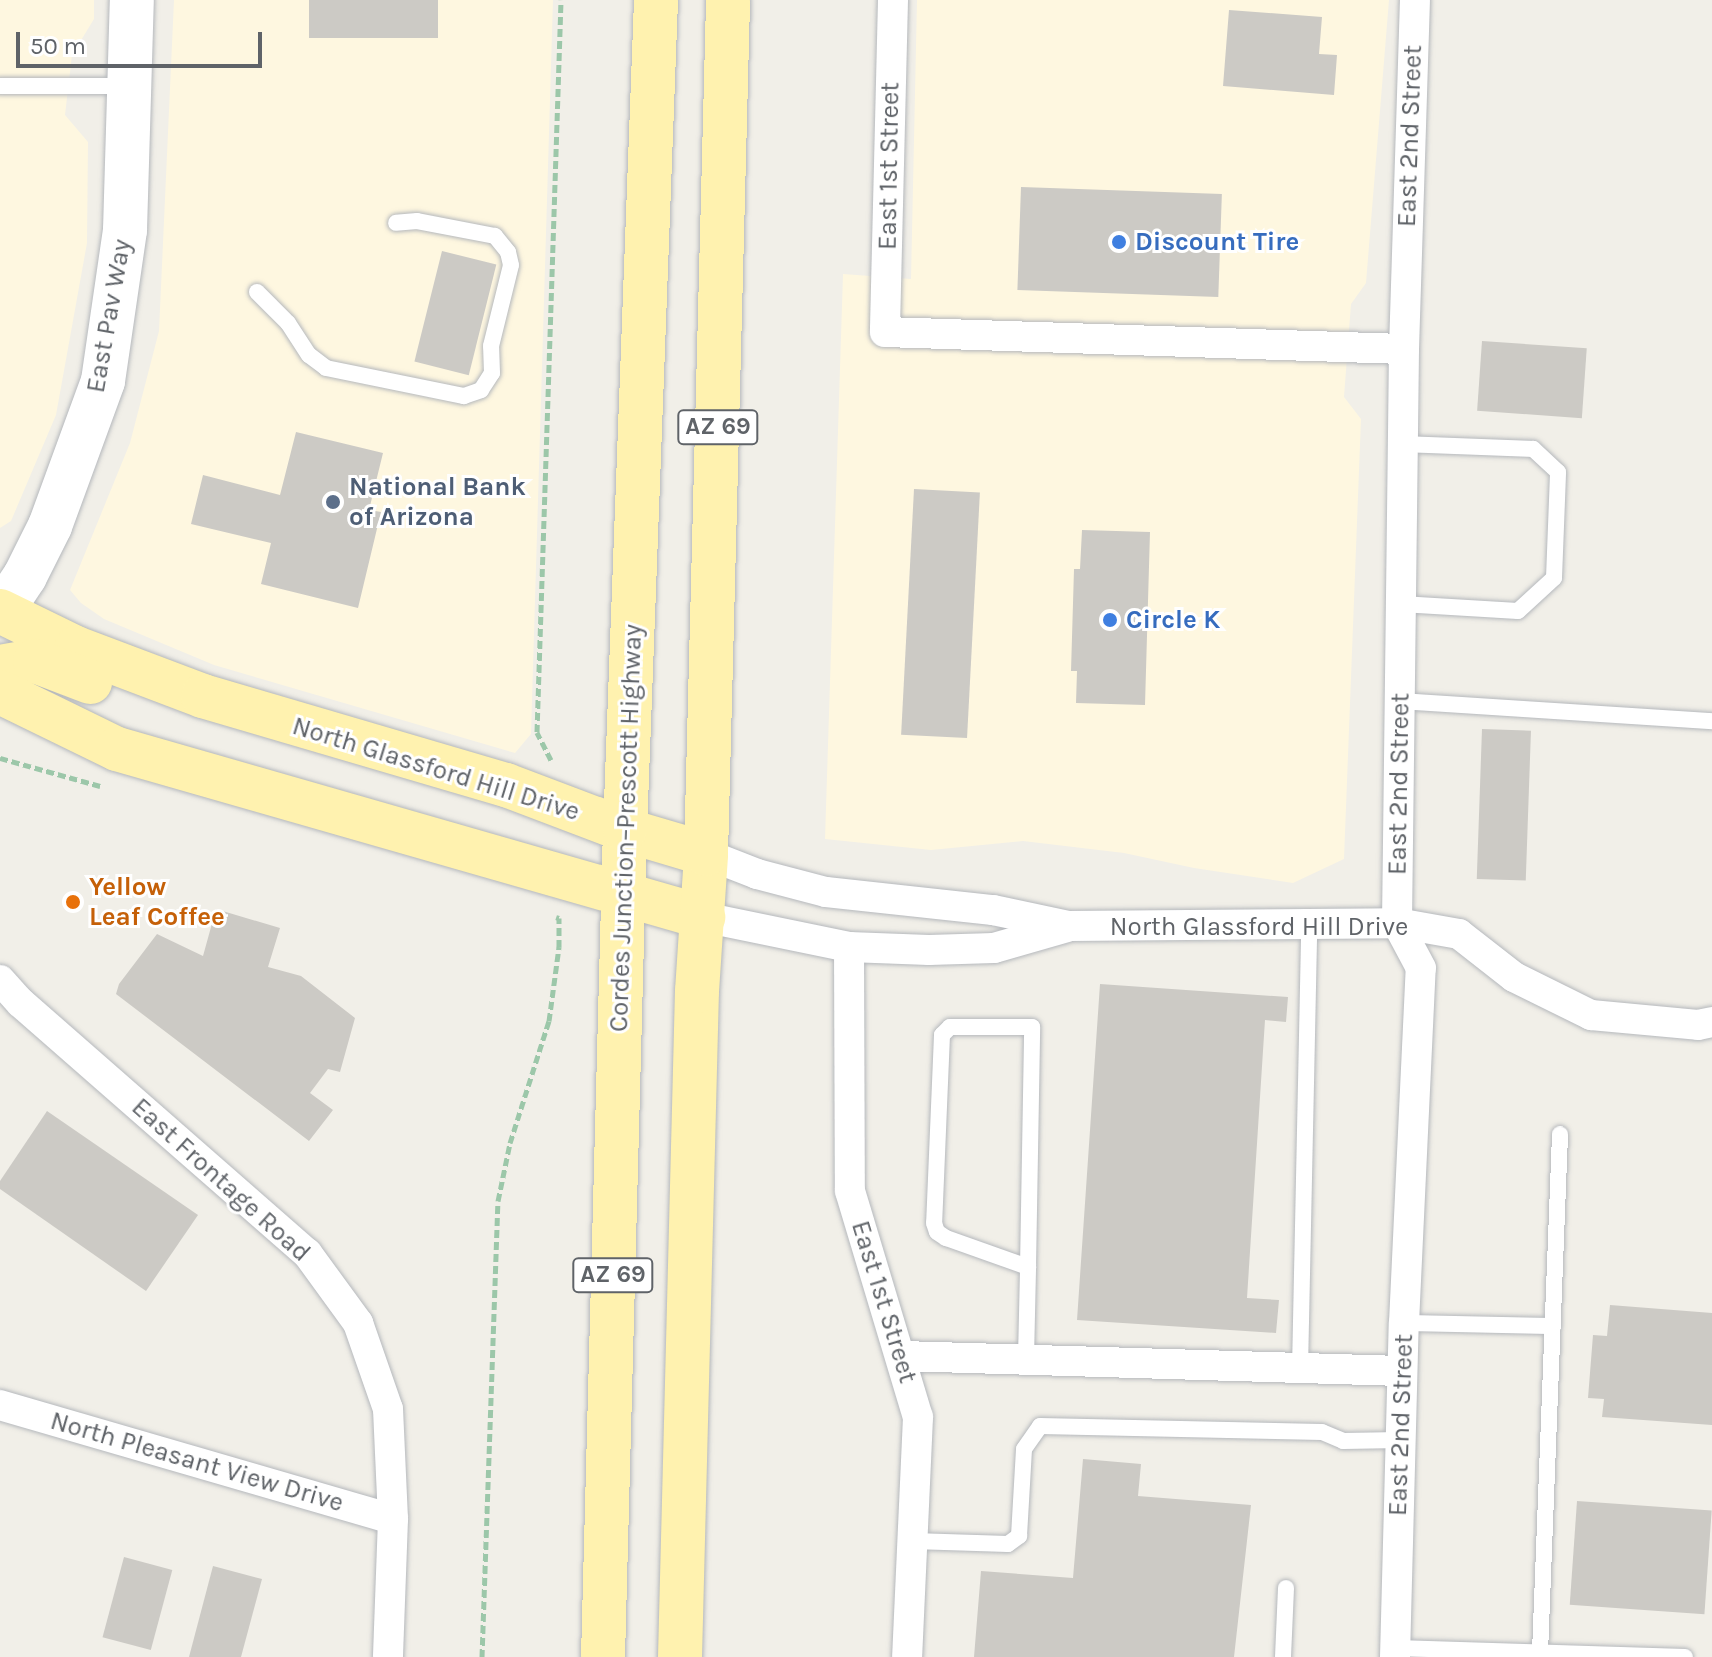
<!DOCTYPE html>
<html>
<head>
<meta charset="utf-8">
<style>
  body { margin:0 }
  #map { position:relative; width:1712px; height:1657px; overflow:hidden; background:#f1efe8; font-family:Karla,sans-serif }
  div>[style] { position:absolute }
  .commercial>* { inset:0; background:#fef7e0 }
  .building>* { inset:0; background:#cccac5; transform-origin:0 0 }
  .path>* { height:5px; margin-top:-2.5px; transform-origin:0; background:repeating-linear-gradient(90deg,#9cc7a9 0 8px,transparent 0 12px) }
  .roads { filter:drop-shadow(0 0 2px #b5b8bc) drop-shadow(0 0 2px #b5b8bc) }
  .lane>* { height:16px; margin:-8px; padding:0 8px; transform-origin:8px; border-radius:8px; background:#fff }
  .street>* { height:30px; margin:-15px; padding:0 15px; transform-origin:15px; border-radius:15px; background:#fff }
  .secondary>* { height:44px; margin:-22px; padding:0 22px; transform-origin:22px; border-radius:22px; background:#fff }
  .primary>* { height:44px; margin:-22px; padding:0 22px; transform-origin:22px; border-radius:22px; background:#fff2af }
  .dots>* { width:22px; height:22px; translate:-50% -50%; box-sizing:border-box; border:4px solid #fff; border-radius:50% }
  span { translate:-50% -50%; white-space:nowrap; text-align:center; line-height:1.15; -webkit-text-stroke:6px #fff; paint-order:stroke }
  .shield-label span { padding:2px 6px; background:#fff; border:2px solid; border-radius:6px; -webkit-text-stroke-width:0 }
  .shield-label { font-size:24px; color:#5f6368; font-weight:700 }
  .street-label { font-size:26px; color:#5f6368 }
  .shop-label { font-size:26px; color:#366cbe; font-weight:700 }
  .left { translate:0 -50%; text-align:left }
  .service-label { font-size:26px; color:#4e5e75; font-weight:700 }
  .food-label { font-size:26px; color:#c56008; font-weight:700 }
  .scale { position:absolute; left:16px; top:32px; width:246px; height:36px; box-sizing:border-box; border:4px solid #5f6368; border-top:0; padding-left:10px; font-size:24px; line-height:28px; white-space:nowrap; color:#5f6368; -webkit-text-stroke:6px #fff; paint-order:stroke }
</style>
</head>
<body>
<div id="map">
  <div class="commercial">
    <i style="clip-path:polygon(0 0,94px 0,94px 19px,72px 55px,65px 115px,88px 142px,87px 243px,56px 415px,11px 521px,0 528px)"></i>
    <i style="clip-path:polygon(174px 0,553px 0,531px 734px,515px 753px,214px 665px,104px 619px,81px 603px,70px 590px,130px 443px,159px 331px)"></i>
    <i style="clip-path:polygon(917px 0,1389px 0,1366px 283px,1351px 304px,1344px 397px,1361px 419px,1344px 859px,1293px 883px,1194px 868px,1124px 853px,1023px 841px,931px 850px,825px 839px,843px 274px,911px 279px)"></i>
  </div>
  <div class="building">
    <i style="left:309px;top:0;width:129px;height:38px"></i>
    <i style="clip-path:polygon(1229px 10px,1322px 17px,1319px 54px,1337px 55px,1334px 95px,1223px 86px)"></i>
    <i style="left:1021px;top:187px;width:201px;height:103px;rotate:2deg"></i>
    <i style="left:442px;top:251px;width:56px;height:114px;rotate:14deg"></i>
    <i style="left:1482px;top:341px;width:105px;height:70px;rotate:4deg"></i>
    <i style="clip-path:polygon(296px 432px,383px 453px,369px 510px,381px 512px,358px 608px,261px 584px,271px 543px,191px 524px,203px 475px,280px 495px)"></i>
    <i style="left:914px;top:489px;width:66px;height:246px;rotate:3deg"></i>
    <i style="clip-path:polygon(1082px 530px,1150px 532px,1145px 705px,1076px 703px,1077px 671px,1071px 671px,1074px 569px,1080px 569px)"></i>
    <i style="left:1482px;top:729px;width:49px;height:150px;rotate:2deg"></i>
    <i style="clip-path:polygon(216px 909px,280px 928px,268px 967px,301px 976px,355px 1018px,340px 1072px,328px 1069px,310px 1093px,333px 1110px,309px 1141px,116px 994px,119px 984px,157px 934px,203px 956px)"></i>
    <i style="clip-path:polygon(1100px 984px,1288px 997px,1286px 1022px,1265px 1020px,1247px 1298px,1279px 1300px,1276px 1333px,1077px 1320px)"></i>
    <i style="clip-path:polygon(47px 1111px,198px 1215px,146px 1291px,0 1189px,0 1181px)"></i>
    <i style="clip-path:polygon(1610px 1305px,1712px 1313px,1712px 1425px,1602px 1417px,1604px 1399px,1588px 1398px,1593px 1335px,1607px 1336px)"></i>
    <i style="clip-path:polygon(1083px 1459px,1141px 1464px,1138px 1496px,1251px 1505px,1234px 1657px,974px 1657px,981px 1571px,1073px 1578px)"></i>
    <i style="left:1577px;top:1501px;width:135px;height:104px;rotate:4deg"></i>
    <i style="left:124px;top:1557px;width:50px;height:83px;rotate:15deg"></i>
    <i style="clip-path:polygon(213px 1566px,262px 1579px,241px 1657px,189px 1657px)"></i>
  </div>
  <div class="path">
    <i style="left:0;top:758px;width:104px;rotate:15.6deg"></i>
    <i style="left:551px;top:760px;width:31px;rotate:-117deg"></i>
    <i style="left:537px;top:732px;width:732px;rotate:-88.12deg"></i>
    <i style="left:482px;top:1657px;width:456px;rotate:-88deg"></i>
    <i style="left:498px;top:1201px;width:59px;rotate:-78.3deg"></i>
    <i style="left:510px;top:1143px;width:128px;rotate:-72.3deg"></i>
    <i style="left:549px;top:1021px;width:75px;rotate:-82.3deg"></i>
    <i style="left:559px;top:947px;width:29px;rotate:-90deg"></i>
    <i style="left:559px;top:918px;width:3px;rotate:-162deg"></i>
  </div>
  <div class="roads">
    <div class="lane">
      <i style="left:0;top:86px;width:126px"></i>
      <i style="left:257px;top:292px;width:44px;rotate:45deg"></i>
      <i style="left:288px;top:323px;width:38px;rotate:57deg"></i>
      <i style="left:309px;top:355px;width:21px;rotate:37deg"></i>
      <i style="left:326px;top:368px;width:141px;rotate:11.5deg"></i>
      <i style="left:464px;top:396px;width:18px;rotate:-19deg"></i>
      <i style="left:481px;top:390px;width:20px;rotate:-57deg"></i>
      <i style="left:492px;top:373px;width:27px;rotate:-92deg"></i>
      <i style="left:491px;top:346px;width:83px;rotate:-76.1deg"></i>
      <i style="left:511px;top:265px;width:13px;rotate:-103deg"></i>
      <i style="left:508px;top:252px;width:21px;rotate:-129deg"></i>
      <i style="left:495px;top:236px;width:79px;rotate:-169.1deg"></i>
      <i style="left:417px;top:221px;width:21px;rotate:175deg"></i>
      <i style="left:1401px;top:604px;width:117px;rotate:3.4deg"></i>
      <i style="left:1518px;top:611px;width:49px;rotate:-42.5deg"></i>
      <i style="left:1554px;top:578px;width:106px;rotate:-87.8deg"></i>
      <i style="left:1558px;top:472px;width:34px;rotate:-137deg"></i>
      <i style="left:1533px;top:449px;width:130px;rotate:-177.8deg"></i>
      <i style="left:1400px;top:701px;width:313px;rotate:3.7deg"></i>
      <i style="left:1404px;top:1323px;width:149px;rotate:1.2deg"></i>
      <i style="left:1026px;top:1358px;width:91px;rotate:-88.7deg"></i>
      <i style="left:1028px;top:1267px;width:240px;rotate:-89deg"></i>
      <i style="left:1032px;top:1027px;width:82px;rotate:180deg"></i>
      <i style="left:950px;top:1027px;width:11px;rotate:135deg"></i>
      <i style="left:942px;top:1035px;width:188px;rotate:92.4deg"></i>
      <i style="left:934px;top:1223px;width:9px;rotate:72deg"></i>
      <i style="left:937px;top:1232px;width:11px;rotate:34deg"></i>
      <i style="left:946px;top:1238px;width:87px;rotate:19.5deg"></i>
      <i style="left:1300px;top:1369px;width:445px;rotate:-88.8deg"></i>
      <i style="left:913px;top:1541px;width:95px;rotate:1.8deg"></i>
      <i style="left:1008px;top:1544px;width:14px;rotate:-36deg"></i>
      <i style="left:1019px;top:1536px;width:87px;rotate:-86.7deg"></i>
      <i style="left:1024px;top:1449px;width:28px;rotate:-55deg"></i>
      <i style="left:1040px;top:1426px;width:282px;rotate:1.2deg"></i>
      <i style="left:1322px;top:1432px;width:23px;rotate:23deg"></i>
      <i style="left:1343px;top:1441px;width:57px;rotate:-1deg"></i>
      <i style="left:1396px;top:1648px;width:289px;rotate:1.8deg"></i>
      <i style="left:1540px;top:1653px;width:519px;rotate:-87.79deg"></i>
      <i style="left:1283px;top:1657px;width:69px;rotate:-87.5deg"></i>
    </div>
    <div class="street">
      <i style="left:893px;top:0;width:332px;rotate:91.4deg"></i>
      <i style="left:885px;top:332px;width:519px;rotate:1.88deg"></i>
      <i style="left:706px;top:854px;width:55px;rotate:21.4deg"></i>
      <i style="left:757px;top:874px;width:71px;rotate:14.6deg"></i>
      <i style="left:826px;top:892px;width:168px;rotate:6.2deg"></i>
      <i style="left:993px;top:910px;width:78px;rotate:11.9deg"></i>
      <i style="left:1069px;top:926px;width:328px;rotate:-0.5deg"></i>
      <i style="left:1397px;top:923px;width:63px;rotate:10.1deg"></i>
      <i style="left:1459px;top:934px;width:70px;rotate:38deg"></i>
      <i style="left:1514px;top:977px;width:86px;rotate:26.3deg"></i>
      <i style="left:1591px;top:1015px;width:107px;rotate:5.3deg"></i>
      <i style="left:1698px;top:1025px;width:14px;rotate:-12deg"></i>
      <i style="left:703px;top:917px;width:149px;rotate:11.6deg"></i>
      <i style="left:849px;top:947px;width:80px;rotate:2.1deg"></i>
      <i style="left:929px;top:950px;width:65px;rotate:-1.8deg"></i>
      <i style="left:994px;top:948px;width:76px;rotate:-16deg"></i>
      <i style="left:849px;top:947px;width:244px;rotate:89.8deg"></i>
      <i style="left:850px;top:1191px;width:236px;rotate:73.3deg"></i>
      <i style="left:918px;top:1417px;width:240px;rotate:92.6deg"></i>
      <i style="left:0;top:980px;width:31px;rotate:48deg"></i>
      <i style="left:21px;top:1003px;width:380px;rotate:41.2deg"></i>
      <i style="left:307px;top:1253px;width:87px;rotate:53.9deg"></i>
      <i style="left:358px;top:1323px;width:91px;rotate:70.8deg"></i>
      <i style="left:388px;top:1409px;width:110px;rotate:87.4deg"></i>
      <i style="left:393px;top:1519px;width:138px;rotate:92.1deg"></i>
      <i style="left:902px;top:1356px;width:500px;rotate:1.72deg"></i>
      <i style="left:0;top:1405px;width:409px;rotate:16.2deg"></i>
      <i style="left:1395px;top:1657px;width:334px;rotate:-88.5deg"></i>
      <i style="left:1404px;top:1323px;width:355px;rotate:-87.3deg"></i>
      <i style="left:1421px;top:968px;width:51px;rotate:-118.1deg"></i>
      <i style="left:1397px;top:923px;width:574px;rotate:-89.3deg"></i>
      <i style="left:1404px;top:349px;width:349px;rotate:-88.2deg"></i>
    </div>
    <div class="secondary">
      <i style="left:1px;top:612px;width:43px;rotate:-56.3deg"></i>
      <i style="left:25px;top:576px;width:56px;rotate:-63.4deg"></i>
      <i style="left:50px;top:526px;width:154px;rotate:-69.9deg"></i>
      <i style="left:103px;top:381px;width:153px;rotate:-81.7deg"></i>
      <i style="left:125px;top:230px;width:230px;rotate:-88.3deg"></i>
    </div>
    <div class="primary">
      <i style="left:0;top:611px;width:85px;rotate:26deg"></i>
      <i style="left:76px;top:648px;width:136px;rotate:20.7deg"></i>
      <i style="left:203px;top:696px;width:316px;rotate:16.4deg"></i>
      <i style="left:506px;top:785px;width:127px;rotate:20.7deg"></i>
      <i style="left:625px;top:830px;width:84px;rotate:16.5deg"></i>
      <i style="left:0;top:667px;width:36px;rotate:-10deg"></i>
      <i style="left:35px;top:661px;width:59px;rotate:20.9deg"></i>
      <i style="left:0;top:692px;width:130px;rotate:26deg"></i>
      <i style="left:117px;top:749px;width:610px;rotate:16deg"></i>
      <i style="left:603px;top:1657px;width:827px;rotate:-88.48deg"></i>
      <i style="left:625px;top:830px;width:831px;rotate:-87.86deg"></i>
      <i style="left:680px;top:1657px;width:666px;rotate:-88.54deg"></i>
      <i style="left:697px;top:991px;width:137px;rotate:-86.2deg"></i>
      <i style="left:706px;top:854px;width:854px;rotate:-88.52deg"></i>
    </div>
  </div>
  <div class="dots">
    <i style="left:1119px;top:242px;background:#3f7fe0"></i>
    <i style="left:333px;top:502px;background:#5c6f8a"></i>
    <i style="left:1110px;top:620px;background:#3f7fe0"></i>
    <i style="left:73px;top:902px;background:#e8710a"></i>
  </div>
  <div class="shield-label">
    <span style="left:718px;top:427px">AZ 69</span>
    <span style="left:613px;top:1275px">AZ 69</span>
  </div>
  <div class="street-label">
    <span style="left:1410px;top:136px;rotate:-88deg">East 2nd Street</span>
    <span style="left:889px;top:166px;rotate:-89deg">East 1st Street</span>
    <span style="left:109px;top:316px;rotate:-80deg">East Pav Way</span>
    <span style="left:436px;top:769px;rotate:17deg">North Glassford Hill Drive</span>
    <span style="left:1399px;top:784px;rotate:-89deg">East 2nd Street</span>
    <span style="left:626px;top:828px;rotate:-88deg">Cordes Junction–Prescott Highway</span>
    <span style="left:1259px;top:927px">North Glassford Hill Drive</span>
    <span style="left:221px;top:1180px;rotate:42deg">East Frontage Road</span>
    <span style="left:884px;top:1302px;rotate:73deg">East 1st Street</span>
    <span style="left:1401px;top:1425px;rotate:-88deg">East 2nd Street</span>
    <span style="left:197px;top:1462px;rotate:16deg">North Pleasant View Drive</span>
  </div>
  <div class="shop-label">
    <span class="left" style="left:1135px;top:242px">Discount Tire</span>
    <span class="left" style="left:1126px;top:620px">Circle K</span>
  </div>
  <div class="service-label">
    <span class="left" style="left:349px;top:502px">National Bank<br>of Arizona</span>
  </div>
  <div class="food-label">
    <span class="left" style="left:89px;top:902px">Yellow<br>Leaf Coffee</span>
  </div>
  <div class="scale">50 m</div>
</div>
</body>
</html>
